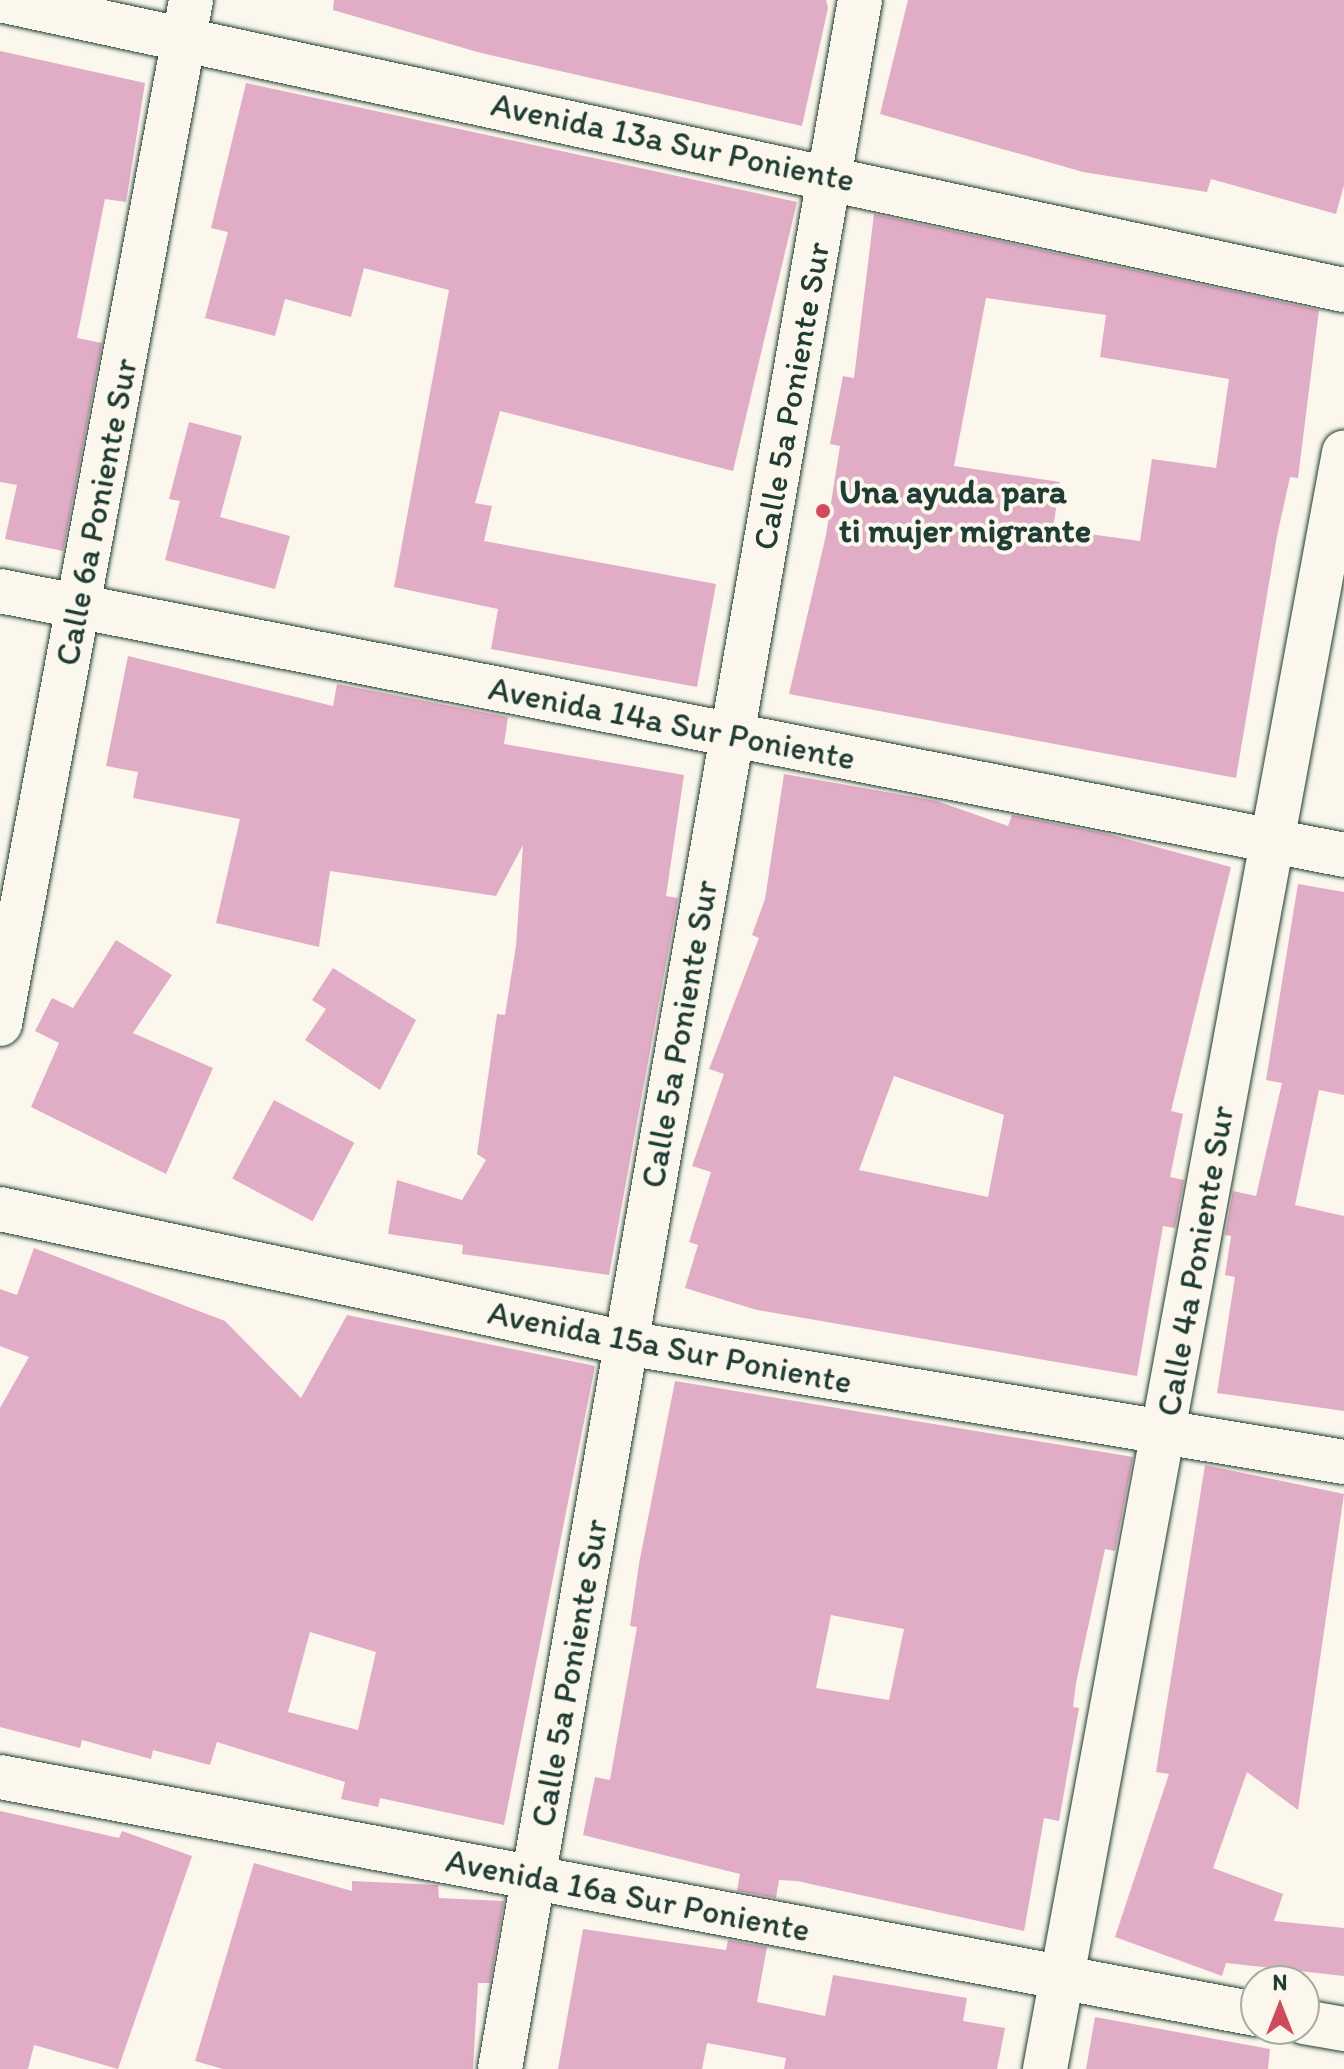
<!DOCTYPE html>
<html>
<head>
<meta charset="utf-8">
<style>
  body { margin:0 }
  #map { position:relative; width:1344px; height:2069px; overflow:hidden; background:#fbf7ec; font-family:Itim,sans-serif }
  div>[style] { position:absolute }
  .building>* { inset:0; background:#e1acc6; transform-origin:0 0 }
  .roads { filter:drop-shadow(0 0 2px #1f3d34) drop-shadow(0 0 2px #1f3d34) }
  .minor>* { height:44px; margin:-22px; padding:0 22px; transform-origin:22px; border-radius:22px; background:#fbf7ec }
  .dots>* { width:22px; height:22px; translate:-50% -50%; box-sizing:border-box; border:4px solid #fbf7ec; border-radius:50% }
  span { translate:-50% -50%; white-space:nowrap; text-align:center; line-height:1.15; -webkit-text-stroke:8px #fbf7ec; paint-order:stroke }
  .street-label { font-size:34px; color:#1f3d34 }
  .poi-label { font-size:34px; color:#1f3d34; font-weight:700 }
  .left { translate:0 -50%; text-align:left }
  .north { position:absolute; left:1240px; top:1965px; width:80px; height:80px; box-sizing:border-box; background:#fbf7ec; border:2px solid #a3ada2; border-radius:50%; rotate:0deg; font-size:22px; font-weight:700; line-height:32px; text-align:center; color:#1f3d34 }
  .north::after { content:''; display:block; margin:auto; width:28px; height:36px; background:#d1495b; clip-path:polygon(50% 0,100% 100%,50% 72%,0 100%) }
</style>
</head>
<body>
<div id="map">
  <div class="building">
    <i style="clip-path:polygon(334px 0,826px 0,828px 8px,802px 126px,481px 53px,333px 10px)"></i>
    <i style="clip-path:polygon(908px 0,1344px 0,1344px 185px,1336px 214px,1211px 179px,1207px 192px,1083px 172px,880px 114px)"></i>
    <i style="clip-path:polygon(0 51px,145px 83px,126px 202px,105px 199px,77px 338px,102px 343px,63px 551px,5px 539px,17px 485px,0 482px)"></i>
    <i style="clip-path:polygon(246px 83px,797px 202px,733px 471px,500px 411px,475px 503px,492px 506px,484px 541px,716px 584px,697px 687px,491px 649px,498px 609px,394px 587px,449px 290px,364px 268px,351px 317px,285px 299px,275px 336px,205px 318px,228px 232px,211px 228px)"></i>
    <i style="clip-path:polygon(evenodd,874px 214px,1319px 310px,1298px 478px,1290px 477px,1277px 536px,1236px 778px,789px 694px,826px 535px,840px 446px,830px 444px,843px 376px,854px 378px,874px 214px,986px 298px,1106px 315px,1100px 357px,1229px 379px,1216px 468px,1152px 459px,1140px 541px,1053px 529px,1060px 482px,954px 466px,986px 298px)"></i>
    <i style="clip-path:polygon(189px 422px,242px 436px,220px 517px,290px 536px,275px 589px,165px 560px,180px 501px,169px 499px)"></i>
    <i style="clip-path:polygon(128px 656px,333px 706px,337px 684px,508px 717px,504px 744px,684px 775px,666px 896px,678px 898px,609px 1275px,462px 1254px,463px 1245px,388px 1234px,397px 1180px,462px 1200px,486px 1160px,477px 1154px,497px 1014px,505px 1015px,516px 946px,523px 845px,496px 896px,330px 871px,319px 947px,216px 923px,240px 819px,133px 798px,138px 772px,106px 766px)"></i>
    <i style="clip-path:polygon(evenodd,784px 774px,937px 801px,1008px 826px,1012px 815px,1108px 834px,1231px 867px,1171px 1111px,1183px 1114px,1170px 1177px,1184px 1180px,1175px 1228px,1163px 1226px,1137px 1376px,757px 1310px,685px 1288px,698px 1245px,689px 1242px,711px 1172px,692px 1166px,724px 1074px,709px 1069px,759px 938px,752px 935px,765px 899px,784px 774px,894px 1076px,1004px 1115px,988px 1197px,859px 1170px,894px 1076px)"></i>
    <i style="clip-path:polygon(1298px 884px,1344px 892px,1344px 1095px,1319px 1090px,1295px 1205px,1344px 1216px,1344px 1411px,1217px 1393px,1235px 1277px,1225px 1275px,1231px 1236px,1225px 1235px,1233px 1191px,1256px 1196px,1282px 1083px,1266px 1080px)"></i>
    <i style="clip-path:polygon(116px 940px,172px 975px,133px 1033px,213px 1068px,166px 1174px,31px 1107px,59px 1043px,35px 1031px,52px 998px,73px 1008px)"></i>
    <i style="clip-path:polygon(333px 968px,416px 1020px,380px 1090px,305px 1040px,326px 1009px,312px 1000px)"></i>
    <i style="left:274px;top:1100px;width:91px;height:89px;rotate:28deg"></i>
    <i style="clip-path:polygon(evenodd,34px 1248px,225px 1321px,301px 1398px,347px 1315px,595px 1366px,504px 1825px,380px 1798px,378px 1807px,341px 1799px,345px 1782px,217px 1742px,210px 1765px,153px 1750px,151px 1759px,82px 1740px,80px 1748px,0 1727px,0 1408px,29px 1357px,0 1346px,0 1289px,17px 1295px,34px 1248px,310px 1632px,376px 1652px,358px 1730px,288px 1712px,310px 1632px)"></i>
    <i style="clip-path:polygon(evenodd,675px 1381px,1133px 1457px,1115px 1551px,1105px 1549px,1076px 1683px,1073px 1707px,1079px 1708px,1059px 1821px,1044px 1818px,1024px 1931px,797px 1881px,779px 1880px,776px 1898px,737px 1891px,740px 1874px,583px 1835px,595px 1777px,610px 1780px,637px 1627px,630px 1626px,639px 1564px,675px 1381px,831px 1615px,904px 1629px,889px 1700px,816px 1688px,831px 1615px)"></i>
    <i style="clip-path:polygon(1205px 1465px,1344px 1494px,1298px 1810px,1247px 1772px,1213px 1868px,1283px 1894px,1274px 1921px,1344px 1928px,1344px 1976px,1226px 1963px,1222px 1976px,1115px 1937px,1169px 1774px,1156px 1772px)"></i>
    <i style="clip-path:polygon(0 1811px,119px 1838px,122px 1831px,192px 1856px,118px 2069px,34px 2045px,28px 2069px,0 2069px)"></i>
    <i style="clip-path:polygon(254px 1863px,352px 1891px,352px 1881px,438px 1885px,439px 1898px,504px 1901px,490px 1983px,478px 1983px,473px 2069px,223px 2069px,195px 2061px)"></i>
    <i style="clip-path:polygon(583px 1929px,726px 1950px,728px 1940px,767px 1947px,757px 2002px,825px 2016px,833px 1975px,967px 1998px,963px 2021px,1005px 2028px,997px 2069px,784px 2069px,786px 2058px,707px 2043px,702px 2069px,558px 2069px)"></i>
    <i style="clip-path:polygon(1095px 2017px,1270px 2049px,1268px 2069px,1086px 2069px)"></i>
  </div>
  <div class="roads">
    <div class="minor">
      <i style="left:0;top:0;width:1375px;rotate:12.18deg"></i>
      <i style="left:0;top:591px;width:1370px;rotate:11.11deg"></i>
      <i style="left:0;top:1024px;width:1042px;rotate:-79.43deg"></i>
      <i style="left:0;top:1209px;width:640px;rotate:12.08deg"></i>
      <i style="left:626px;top:1343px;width:728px;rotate:9.41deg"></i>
      <i style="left:0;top:1777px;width:1278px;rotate:10.69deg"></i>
      <i style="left:1304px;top:2022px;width:41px;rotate:9.9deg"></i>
      <i style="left:500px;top:2069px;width:2100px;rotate:-80.13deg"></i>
      <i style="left:1045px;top:2069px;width:1644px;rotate:-79.52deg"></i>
    </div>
  </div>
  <div class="dots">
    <i style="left:823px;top:511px;background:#d1495b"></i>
  </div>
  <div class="street-label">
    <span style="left:673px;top:142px;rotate:12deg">Avenida 13a Sur Poniente</span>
    <span style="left:791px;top:396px;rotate:-80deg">Calle 5a Poniente Sur</span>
    <span style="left:96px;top:512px;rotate:-79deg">Calle 6a Poniente Sur</span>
    <span style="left:672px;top:723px;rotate:11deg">Avenida 14a Sur Poniente</span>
    <span style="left:679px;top:1034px;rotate:-80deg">Calle 5a Poniente Sur</span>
    <span style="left:1195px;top:1261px;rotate:-80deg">Calle 4a Poniente Sur</span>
    <span style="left:670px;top:1347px;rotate:11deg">Avenida 15a Sur Poniente</span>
    <span style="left:569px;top:1673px;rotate:-80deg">Calle 5a Poniente Sur</span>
    <span style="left:628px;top:1895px;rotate:11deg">Avenida 16a Sur Poniente</span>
  </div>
  <div class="poi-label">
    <span class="left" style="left:839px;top:511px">Una ayuda para<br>ti mujer migrante</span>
  </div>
  <div class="north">N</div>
</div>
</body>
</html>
